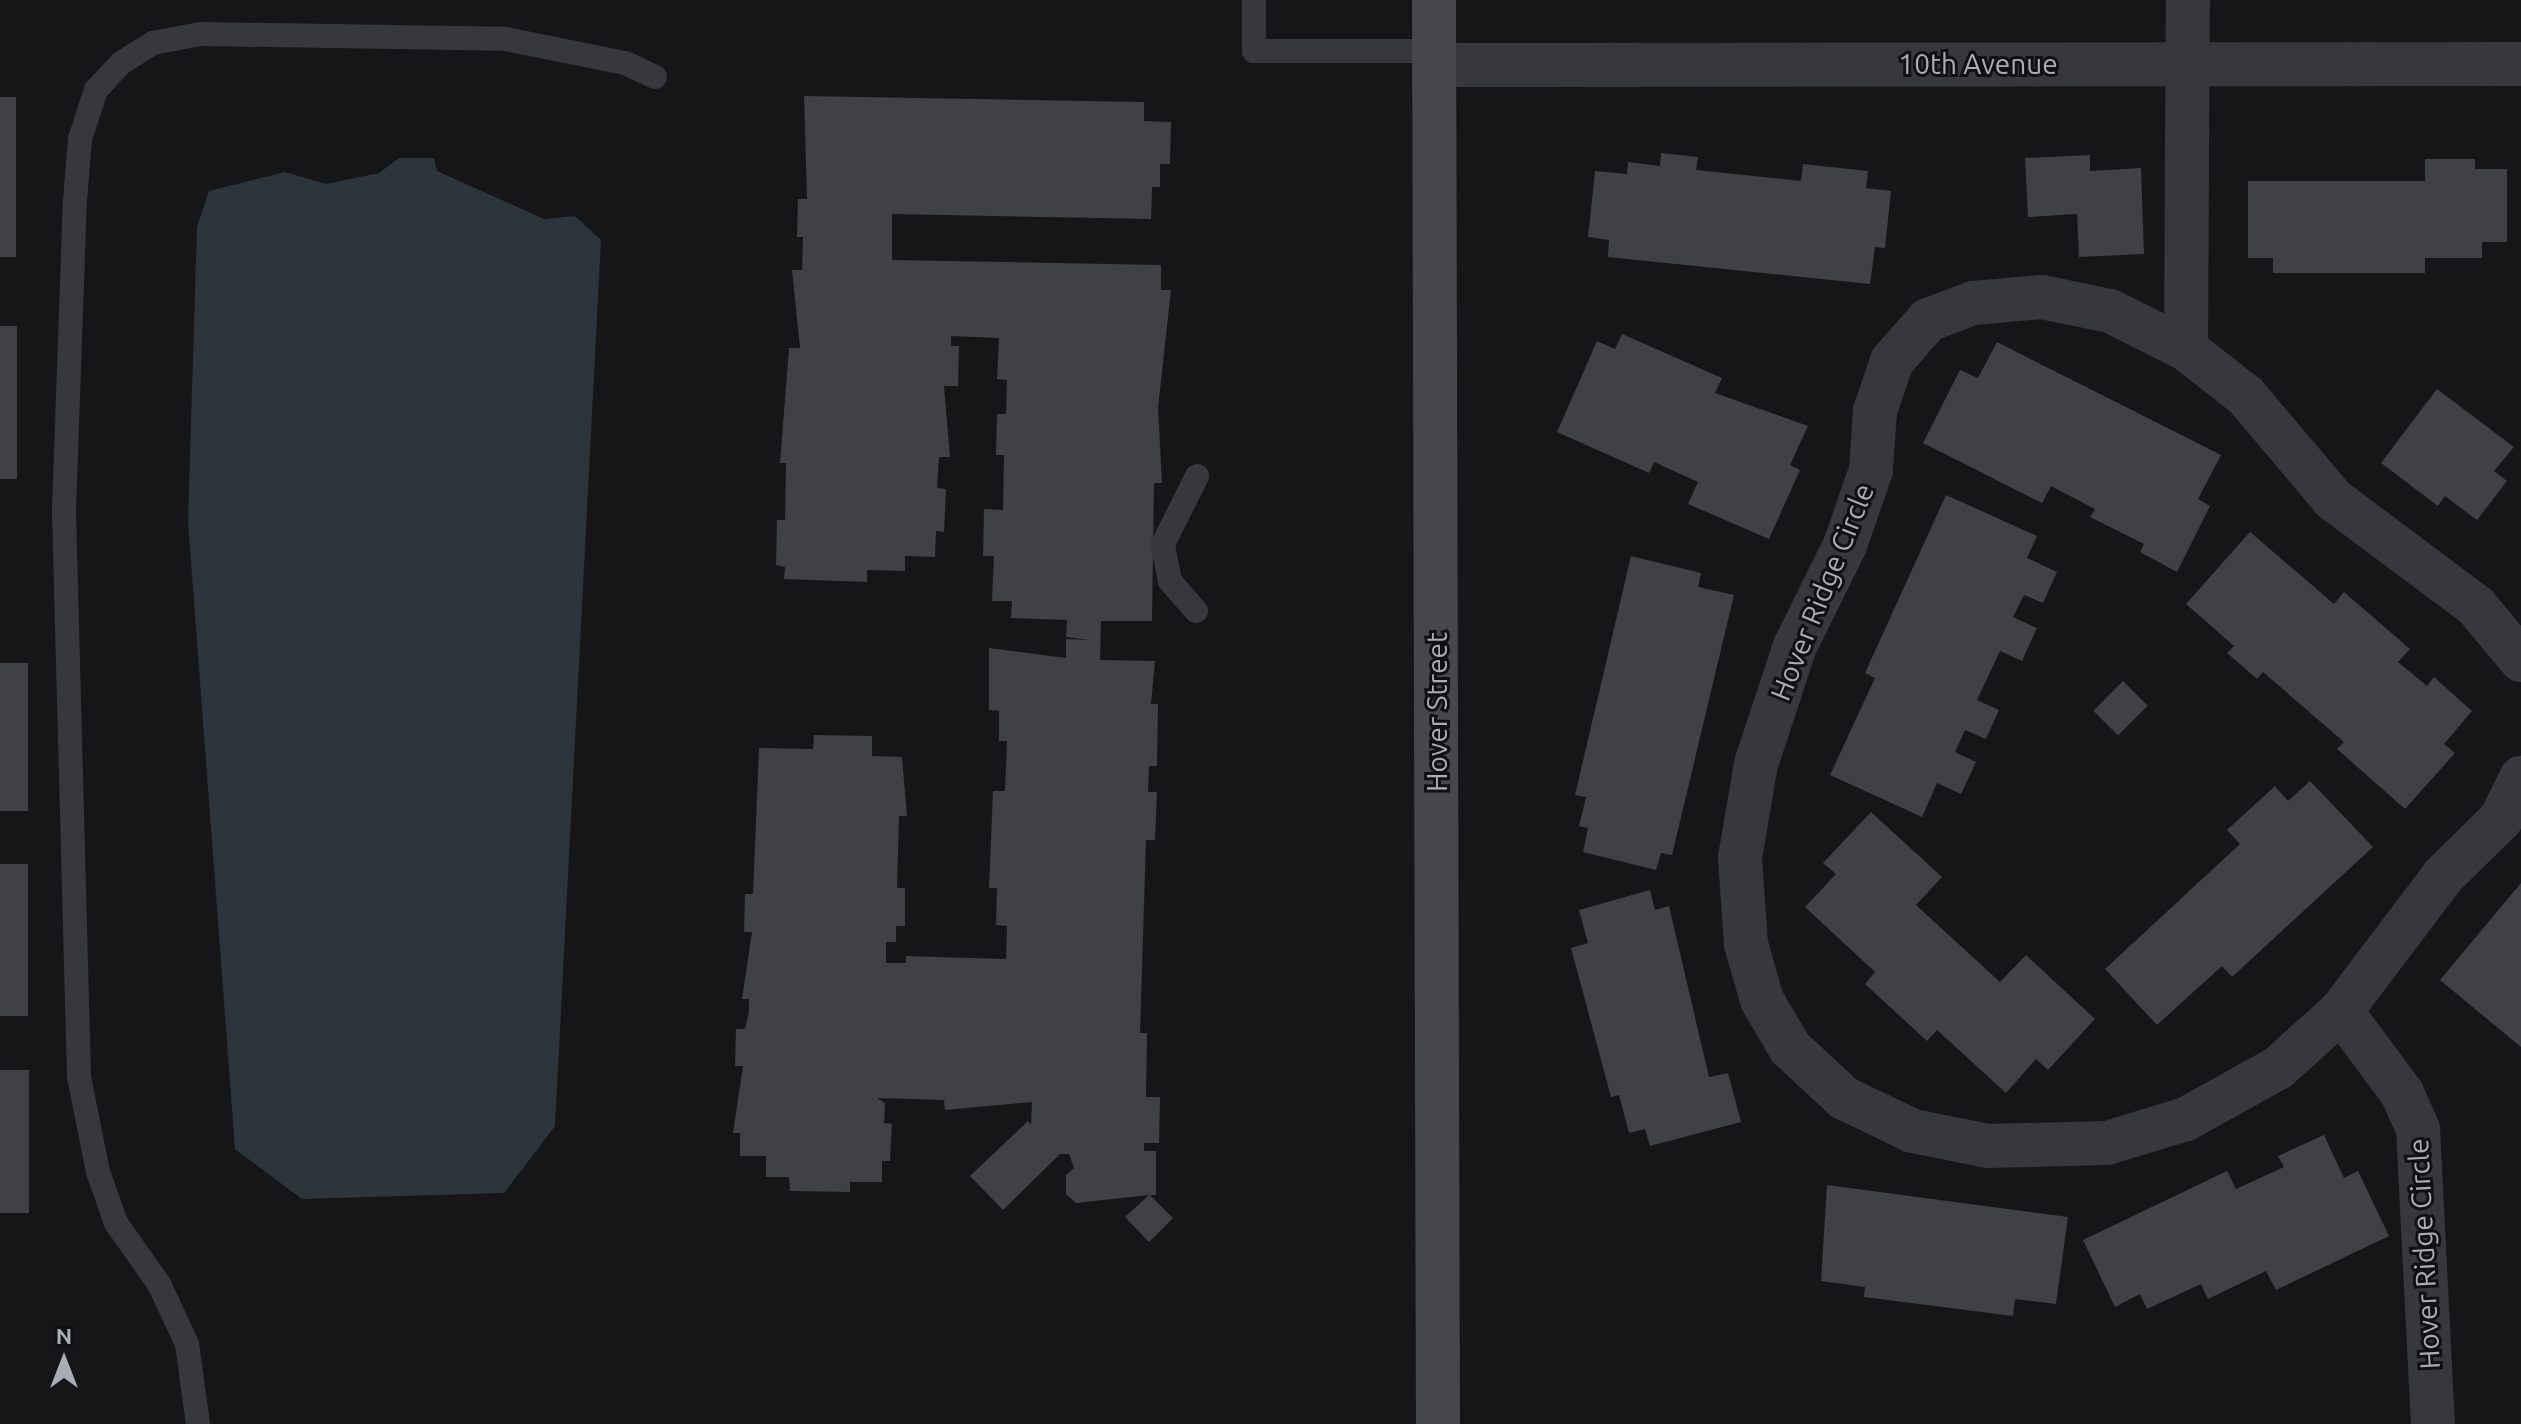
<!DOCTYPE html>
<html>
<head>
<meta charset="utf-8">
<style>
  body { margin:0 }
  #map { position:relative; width:2521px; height:1424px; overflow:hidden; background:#161618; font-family:Ubuntu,sans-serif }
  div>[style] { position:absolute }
  .water>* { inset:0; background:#2c353c }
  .building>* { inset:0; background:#404145; transform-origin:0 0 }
  .lane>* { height:24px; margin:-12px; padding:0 12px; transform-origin:12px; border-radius:12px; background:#37383d }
  .street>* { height:44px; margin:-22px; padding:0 22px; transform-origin:22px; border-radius:22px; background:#37383d }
  .secondary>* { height:44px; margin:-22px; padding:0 22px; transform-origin:22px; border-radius:22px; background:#45474d }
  span { translate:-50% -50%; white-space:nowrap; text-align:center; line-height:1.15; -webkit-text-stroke:6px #111113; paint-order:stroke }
  .street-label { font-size:28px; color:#a8adb8 }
  .north { position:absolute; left:24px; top:1320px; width:80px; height:80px; -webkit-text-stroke:6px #111113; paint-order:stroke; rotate:0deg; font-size:22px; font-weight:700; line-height:32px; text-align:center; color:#a8adb8 }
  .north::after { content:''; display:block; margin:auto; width:28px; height:36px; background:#a8adb8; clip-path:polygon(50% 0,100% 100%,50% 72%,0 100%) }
</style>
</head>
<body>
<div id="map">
  <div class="water">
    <i style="clip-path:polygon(399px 158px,434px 158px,437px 171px,544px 219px,575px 216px,601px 240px,555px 1126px,504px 1193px,302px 1199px,235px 1149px,188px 521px,197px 227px,209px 191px,285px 172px,326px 184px,379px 173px)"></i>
  </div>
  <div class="building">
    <i style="clip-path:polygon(804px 96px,1144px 102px,1144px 121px,1171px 122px,1170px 164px,1160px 164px,1160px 187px,1152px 187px,1151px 219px,892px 214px,892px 260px,1161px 265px,1161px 290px,1171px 290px,1158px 408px,1162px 483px,1154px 483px,1152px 621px,1101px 621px,1100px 660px,1155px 661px,1151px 704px,1158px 704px,1157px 766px,1149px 766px,1148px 792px,1157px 792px,1155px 840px,1146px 840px,1140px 1033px,1147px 1033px,1146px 1097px,1160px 1097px,1159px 1143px,1144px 1143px,1144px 1151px,1156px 1151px,1156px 1195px,1150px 1195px,1173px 1218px,1149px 1242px,1125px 1217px,1149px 1195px,1076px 1203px,1066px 1194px,1066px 1175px,1074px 1168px,1069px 1154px,1060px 1154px,1003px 1210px,970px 1176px,1028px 1121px,1031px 1125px,1032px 1102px,945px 1110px,944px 1100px,877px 1098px,885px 1103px,884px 1123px,892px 1124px,890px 1161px,882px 1161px,882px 1182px,850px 1182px,850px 1192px,790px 1191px,789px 1177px,766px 1177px,766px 1156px,740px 1156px,740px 1133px,733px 1133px,743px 1066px,735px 1066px,736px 1029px,745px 1029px,749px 1012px,749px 999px,742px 999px,752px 932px,744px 932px,745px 894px,753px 894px,759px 748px,813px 749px,814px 735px,872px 736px,872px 756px,902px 757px,907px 816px,899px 816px,897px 888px,905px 888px,905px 926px,896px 926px,896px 942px,886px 942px,886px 963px,906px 963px,906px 956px,1006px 959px,1007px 926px,996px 925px,997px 888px,989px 888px,993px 791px,1005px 791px,1007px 741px,999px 741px,999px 711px,989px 710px,989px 648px,1066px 658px,1066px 639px,1090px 640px,1066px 637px,1067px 620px,1011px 618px,1012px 601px,992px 601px,994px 556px,983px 556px,984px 509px,1003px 510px,1004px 455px,996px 455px,997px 414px,1006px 414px,1007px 380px,997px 379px,999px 338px,951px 336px,951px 346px,959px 346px,958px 386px,944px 386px,950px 457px,939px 457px,937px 488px,946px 489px,944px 532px,936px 531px,935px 557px,905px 556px,905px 571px,867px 570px,867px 582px,784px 579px,785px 567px,776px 565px,777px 520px,785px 520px,786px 463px,780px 463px,789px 348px,800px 348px,792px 270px,802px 270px,803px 237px,797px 237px,798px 199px,807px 199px)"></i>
    <i style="left:0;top:97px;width:16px;height:160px"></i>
    <i style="clip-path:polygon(1661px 153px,1698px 157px,1696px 170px,1801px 181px,1803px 164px,1868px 171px,1866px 188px,1891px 191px,1885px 248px,1875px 247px,1870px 284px,1608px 257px,1609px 240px,1588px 237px,1595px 171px,1627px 174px,1628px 162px,1660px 166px)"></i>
    <i style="clip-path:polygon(2090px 155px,2090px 171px,2141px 168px,2144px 254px,2079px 257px,2077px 214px,2028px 217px,2025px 158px)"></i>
    <i style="clip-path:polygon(2425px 159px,2475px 159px,2475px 169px,2507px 169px,2507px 242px,2482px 242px,2482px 258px,2425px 258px,2425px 273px,2273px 273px,2273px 258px,2248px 258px,2248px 181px,2425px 181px)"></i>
    <i style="left:0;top:326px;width:17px;height:153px"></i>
    <i style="clip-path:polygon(1622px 334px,1722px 378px,1715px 393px,1808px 426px,1790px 465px,1800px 470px,1769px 539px,1688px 504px,1698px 482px,1654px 462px,1649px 473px,1557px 432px,1597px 341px,1615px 349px)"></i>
    <i style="clip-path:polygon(1997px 342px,2221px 455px,2198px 499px,2210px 506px,2177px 572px,2140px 552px,2144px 544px,2090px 517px,2095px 509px,2051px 486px,2042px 503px,1923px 443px,1960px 370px,1978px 378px)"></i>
    <i style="clip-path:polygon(2437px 389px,2514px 447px,2494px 471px,2507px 481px,2477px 520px,2445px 496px,2438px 506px,2381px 463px)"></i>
    <i style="clip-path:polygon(1946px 495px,2037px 536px,2027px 558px,2057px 572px,2043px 603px,2024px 595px,2013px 617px,2037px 628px,2022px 661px,2000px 651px,1977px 700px,1999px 710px,1986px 739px,1965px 730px,1955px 752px,1976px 762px,1961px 794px,1937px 783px,1922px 817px,1830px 775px,1875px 678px,1865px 673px)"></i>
    <i style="clip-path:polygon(2250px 532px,2334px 604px,2344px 592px,2410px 649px,2398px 662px,2427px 686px,2434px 677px,2472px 711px,2444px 744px,2455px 753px,2405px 809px,2337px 749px,2344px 742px,2263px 672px,2257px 679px,2227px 653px,2234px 646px,2186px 604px)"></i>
    <i style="clip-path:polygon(1631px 556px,1701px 573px,1698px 587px,1734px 595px,1672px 855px,1661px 853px,1656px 870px,1583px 852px,1588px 828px,1579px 826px,1586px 797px,1575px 795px)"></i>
    <i style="left:0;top:663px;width:28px;height:148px"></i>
    <i style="left:2123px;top:681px;width:35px;height:42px;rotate:45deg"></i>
    <i style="clip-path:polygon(2310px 781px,2373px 847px,2232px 977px,2222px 966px,2157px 1025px,2105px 969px,2240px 844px,2227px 830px,2275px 786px,2288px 801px)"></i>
    <i style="clip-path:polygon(1871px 812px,1942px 877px,1916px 905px,2000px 982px,2026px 955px,2095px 1019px,2048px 1070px,2036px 1059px,2006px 1093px,1937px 1030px,1927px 1041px,1865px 984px,1875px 972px,1805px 907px,1836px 874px,1823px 863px)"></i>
    <i style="left:0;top:864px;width:28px;height:152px"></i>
    <i style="clip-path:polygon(2521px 883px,2521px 1047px,2440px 980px)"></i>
    <i style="clip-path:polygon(1650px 890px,1655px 910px,1669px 906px,1709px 1077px,1728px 1073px,1741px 1122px,1650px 1146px,1645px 1129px,1629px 1133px,1619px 1095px,1611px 1097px,1571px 948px,1588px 943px,1579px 910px)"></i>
    <i style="left:0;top:1070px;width:29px;height:143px"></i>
    <i style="clip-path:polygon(2324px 1135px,2344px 1178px,2358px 1171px,2389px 1236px,2276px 1290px,2266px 1271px,2208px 1299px,2201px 1284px,2147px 1309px,2140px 1294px,2115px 1307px,2083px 1240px,2227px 1171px,2236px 1189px,2284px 1167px,2278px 1156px)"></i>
    <i style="clip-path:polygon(1827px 1185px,2068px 1217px,2056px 1304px,2015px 1299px,2013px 1316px,1864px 1297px,1865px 1287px,1821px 1281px)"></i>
  </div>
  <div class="lane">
    <i style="left:1254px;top:0;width:51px;rotate:90deg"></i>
    <i style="left:1254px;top:51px;width:180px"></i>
    <i style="left:1196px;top:611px;width:40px;rotate:-131deg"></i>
    <i style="left:1170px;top:581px;width:38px;rotate:-101deg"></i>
    <i style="left:1163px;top:544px;width:76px;rotate:-63.4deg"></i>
    <i style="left:198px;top:1424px;width:81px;rotate:-97.8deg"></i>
    <i style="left:187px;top:1344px;width:66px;rotate:-115deg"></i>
    <i style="left:159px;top:1284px;width:75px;rotate:-125.2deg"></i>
    <i style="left:116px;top:1223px;width:54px;rotate:-109.4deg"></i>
    <i style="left:98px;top:1172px;width:97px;rotate:-101.3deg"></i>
    <i style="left:79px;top:1077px;width:566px;rotate:-91.52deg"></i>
    <i style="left:64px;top:511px;width:310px;rotate:-88deg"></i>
    <i style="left:75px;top:201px;width:62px;rotate:-85.4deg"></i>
    <i style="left:80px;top:139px;width:52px;rotate:-71.9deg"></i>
    <i style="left:96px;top:90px;width:37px;rotate:-47deg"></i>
    <i style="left:121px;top:63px;width:38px;rotate:-32deg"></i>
    <i style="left:153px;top:43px;width:48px;rotate:-10.8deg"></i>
    <i style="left:200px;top:34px;width:305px;rotate:0.9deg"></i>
    <i style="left:505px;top:39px;width:122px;rotate:11.3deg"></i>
    <i style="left:625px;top:63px;width:33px;rotate:25deg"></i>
  </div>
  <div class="street">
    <i style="left:1434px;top:65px;width:1087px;rotate:-0.05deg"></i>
    <i style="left:2186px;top:349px;width:349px;rotate:-89.7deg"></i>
    <i style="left:2521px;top:660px;width:70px;rotate:-129.8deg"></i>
    <i style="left:2476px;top:606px;width:179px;rotate:-143.2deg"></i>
    <i style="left:2333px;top:499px;width:135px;rotate:-130.2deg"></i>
    <i style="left:2246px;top:396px;width:76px;rotate:-141.9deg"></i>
    <i style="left:2186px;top:349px;width:85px;rotate:-153.4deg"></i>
    <i style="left:2110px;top:311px;width:69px;rotate:-168.4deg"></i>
    <i style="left:2042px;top:297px;width:69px;rotate:175deg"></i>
    <i style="left:1973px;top:303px;width:48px;rotate:159.3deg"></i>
    <i style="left:1928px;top:320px;width:55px;rotate:131.3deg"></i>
    <i style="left:1892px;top:361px;width:53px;rotate:108.8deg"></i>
    <i style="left:1875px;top:411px;width:59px;rotate:93.9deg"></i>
    <i style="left:1871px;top:470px;width:79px;rotate:109.1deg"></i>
    <i style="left:1845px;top:545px;width:113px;rotate:116.3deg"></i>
    <i style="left:1795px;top:646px;width:124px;rotate:108.3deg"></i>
    <i style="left:1756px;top:764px;width:95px;rotate:99.7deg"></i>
    <i style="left:1740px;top:858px;width:86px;rotate:86deg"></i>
    <i style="left:1746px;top:944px;width:58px;rotate:74.1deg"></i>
    <i style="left:1762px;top:1000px;width:56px;rotate:59.7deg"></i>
    <i style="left:1790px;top:1048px;width:74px;rotate:42.8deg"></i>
    <i style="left:1844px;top:1098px;width:76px;rotate:25.6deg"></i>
    <i style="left:1913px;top:1131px;width:76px;rotate:11.3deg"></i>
    <i style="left:1988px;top:1146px;width:119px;rotate:-1.4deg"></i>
    <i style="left:2107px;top:1143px;width:83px;rotate:-16.9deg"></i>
    <i style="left:2186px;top:1119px;width:105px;rotate:-29deg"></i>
    <i style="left:2278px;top:1068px;width:85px;rotate:-42.1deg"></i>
    <i style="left:2341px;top:1011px;width:169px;rotate:-52.9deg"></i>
    <i style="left:2443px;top:876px;width:81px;rotate:-44.5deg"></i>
    <i style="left:2501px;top:819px;width:46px;rotate:-64deg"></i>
    <i style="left:2341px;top:1011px;width:102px;rotate:53.4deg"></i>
    <i style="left:2402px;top:1093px;width:39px;rotate:66deg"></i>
    <i style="left:2418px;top:1129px;width:295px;rotate:87.1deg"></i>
  </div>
  <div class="secondary">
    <i style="left:1434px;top:0;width:1424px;rotate:89.84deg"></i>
  </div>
  <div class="street-label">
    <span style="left:1978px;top:64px">10th Avenue</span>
    <span style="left:1822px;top:592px;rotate:-68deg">Hover Ridge Circle</span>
    <span style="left:1437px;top:712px;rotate:-90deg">Hover Street</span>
    <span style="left:2424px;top:1254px;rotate:-93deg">Hover Ridge Circle</span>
  </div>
  <div class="north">N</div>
</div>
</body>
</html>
